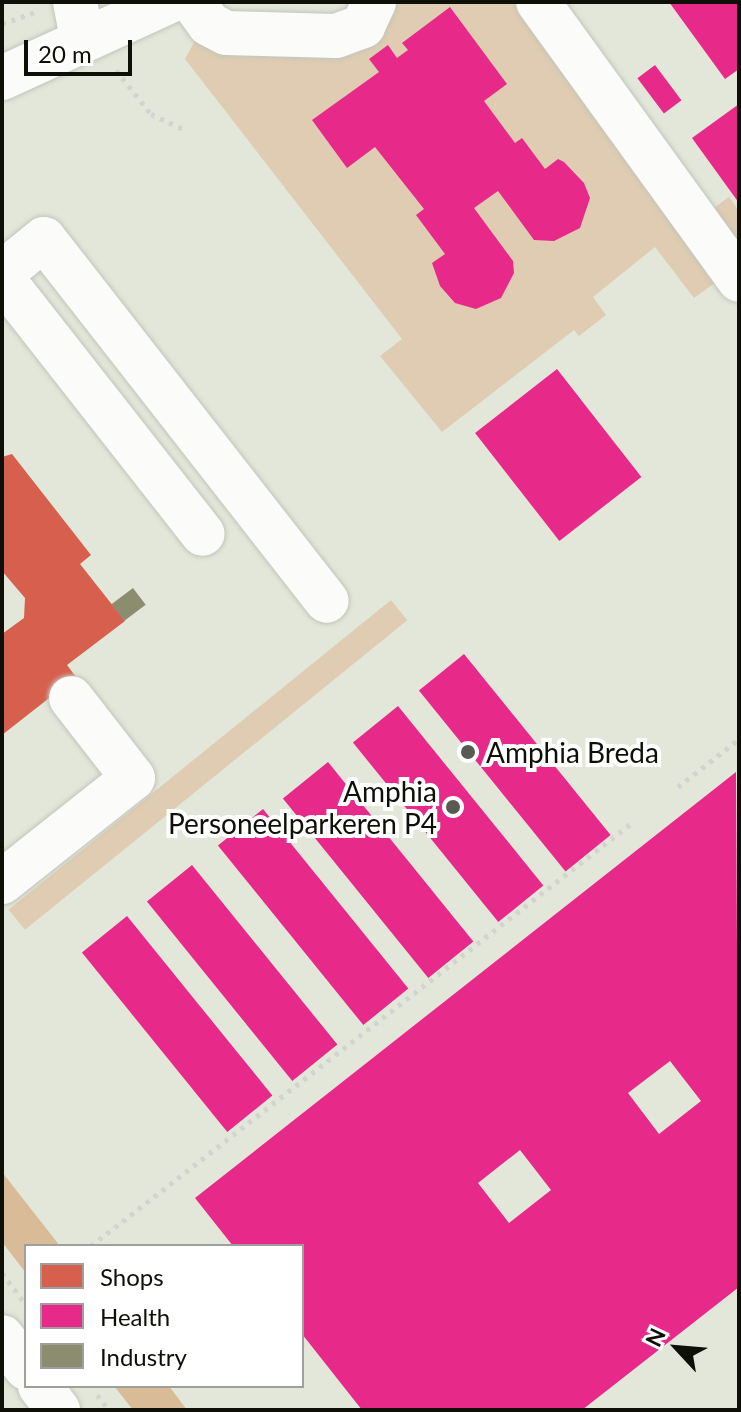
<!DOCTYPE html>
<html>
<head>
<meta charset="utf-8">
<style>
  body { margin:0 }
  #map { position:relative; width:741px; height:1412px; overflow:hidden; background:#e2e7d9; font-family:Lato,sans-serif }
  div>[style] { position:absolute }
  .green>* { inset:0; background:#dfccb2; transform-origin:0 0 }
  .forest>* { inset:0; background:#d9bb97 }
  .shops>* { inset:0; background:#d6604d }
  .health>* { inset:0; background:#e7298a; transform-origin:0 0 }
  .industry>* { inset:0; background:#8c8c6e; transform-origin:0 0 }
  .path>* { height:5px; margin-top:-2.5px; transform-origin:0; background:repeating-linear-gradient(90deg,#d3d3d0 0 4px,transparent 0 10px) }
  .roads { filter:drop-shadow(0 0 2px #c2c5bb) drop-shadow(0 0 2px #c2c5bb) }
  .minor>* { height:44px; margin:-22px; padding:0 22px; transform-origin:22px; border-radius:22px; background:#fbfbf9 }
  .dots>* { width:22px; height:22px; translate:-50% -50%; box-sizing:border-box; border:4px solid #fff; border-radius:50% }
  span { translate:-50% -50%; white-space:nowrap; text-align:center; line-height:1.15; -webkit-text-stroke:8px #fff; paint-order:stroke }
  .poi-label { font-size:28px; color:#0e1008 }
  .left { translate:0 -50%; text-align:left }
  .right { translate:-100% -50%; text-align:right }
  .frame { position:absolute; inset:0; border:4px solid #0e1008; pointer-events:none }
  .legend { position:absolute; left:24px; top:1244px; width:280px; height:144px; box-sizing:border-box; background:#fff; border:2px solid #9f9f9c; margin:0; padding:10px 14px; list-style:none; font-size:24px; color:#0e1008 }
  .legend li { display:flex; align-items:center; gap:16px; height:40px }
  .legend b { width:40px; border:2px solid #9f9f9c }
  .north { position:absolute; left:637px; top:1308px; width:80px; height:80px; -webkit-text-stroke:6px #fff; paint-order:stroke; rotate:296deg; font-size:22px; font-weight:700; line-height:32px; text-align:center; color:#0e1008 }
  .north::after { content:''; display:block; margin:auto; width:28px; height:36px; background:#0e1008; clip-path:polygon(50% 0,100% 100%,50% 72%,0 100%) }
  .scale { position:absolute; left:24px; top:40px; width:108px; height:36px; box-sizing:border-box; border:4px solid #0e1008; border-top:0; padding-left:10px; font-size:24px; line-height:28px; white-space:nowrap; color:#0e1008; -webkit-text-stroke:6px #fff; paint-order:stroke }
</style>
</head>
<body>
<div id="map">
  <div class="green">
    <i style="clip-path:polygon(391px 2px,517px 2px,719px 280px,694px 298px,655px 247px,593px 297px,606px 315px,579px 336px,574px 330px,442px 432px,380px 356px,402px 339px,185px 59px,198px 35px,202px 40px)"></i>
    <i style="clip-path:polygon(729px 197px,739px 211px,739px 263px,704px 215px)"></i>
    <i style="left:391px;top:600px;width:26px;height:492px;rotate:51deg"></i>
  </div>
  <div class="forest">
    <i style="clip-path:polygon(2px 1172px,60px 1246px,26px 1246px,26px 1273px,2px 1242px)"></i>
    <i style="clip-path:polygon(114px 1386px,169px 1386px,187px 1410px,133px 1410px)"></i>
  </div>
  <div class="shops">
    <i style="clip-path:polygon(12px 454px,91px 555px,80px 564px,125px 621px,67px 665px,76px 677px,2px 735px,2px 634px,24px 618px,25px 598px,2px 571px,2px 457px)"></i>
  </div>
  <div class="health">
    <i style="clip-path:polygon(669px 2px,739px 2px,739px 69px,725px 79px)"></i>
    <i style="clip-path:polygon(450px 7px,507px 84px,484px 101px,515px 143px,522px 138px,545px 169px,558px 159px,564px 162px,584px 183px,590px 198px,580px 228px,554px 241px,534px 240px,498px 191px,474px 208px,513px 261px,514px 273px,501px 298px,476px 309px,455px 303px,440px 286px,432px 263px,445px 254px,416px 215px,424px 209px,375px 147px,347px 168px,312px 120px,379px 72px,369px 59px,388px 45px,397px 58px,408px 50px,402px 43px)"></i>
    <i style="left:655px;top:65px;width:44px;height:22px;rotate:53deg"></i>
    <i style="clip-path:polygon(739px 104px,739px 203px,692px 138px)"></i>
    <i style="left:557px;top:369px;width:137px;height:104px;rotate:52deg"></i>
    <i style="left:464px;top:654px;width:233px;height:58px;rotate:51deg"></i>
    <i style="left:398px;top:706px;width:231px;height:58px;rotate:51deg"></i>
    <i style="left:328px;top:762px;width:231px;height:58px;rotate:51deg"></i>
    <i style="clip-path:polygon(evenodd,736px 772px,739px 1287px,582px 1410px,362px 1410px,302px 1334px,302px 1246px,233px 1246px,195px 1198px,736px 772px,670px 1061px,701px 1101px,659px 1134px,628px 1093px,670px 1061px,736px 772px,520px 1150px,551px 1190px,509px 1223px,478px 1183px,520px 1150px)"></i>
    <i style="left:263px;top:809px;width:231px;height:58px;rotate:51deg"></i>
    <i style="left:192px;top:865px;width:231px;height:58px;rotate:51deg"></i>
    <i style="left:127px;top:916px;width:231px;height:58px;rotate:51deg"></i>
  </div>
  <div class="industry">
    <i style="left:133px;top:588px;width:21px;height:27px;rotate:53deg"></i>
  </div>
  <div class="path">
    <i style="left:2px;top:24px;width:37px;rotate:-20deg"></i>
    <i style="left:116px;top:70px;width:56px;rotate:51.5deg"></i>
    <i style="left:151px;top:114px;width:38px;rotate:25deg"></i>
    <i style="left:678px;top:787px;width:78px;rotate:-38.2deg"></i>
    <i style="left:91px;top:1246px;width:688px;rotate:-38.04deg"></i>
    <i style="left:2px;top:1273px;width:38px;rotate:53deg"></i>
    <i style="left:97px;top:1395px;width:19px;rotate:51deg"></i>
  </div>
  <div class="roads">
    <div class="minor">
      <i style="left:75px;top:2px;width:20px;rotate:79deg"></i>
      <i style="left:79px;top:22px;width:19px;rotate:51deg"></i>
      <i style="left:193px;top:2px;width:27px;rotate:54deg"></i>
      <i style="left:209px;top:24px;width:19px;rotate:28deg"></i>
      <i style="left:226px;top:33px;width:110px;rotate:1.6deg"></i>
      <i style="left:336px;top:36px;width:29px;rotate:-20deg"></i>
      <i style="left:363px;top:26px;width:26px;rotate:-65deg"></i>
      <i style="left:538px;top:2px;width:343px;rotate:54.1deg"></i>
      <i style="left:2px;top:78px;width:183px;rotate:-24.6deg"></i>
      <i style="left:2px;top:273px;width:54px;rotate:-39deg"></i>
      <i style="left:44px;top:239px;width:459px;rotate:52deg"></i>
      <i style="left:2px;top:278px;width:325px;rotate:51.9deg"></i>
      <i style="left:2px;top:882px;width:167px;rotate:-38.4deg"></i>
      <i style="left:133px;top:778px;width:101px;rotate:-127.8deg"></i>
      <i style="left:2px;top:1337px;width:39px;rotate:52deg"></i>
      <i style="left:40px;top:1386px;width:30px;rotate:53deg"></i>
    </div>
  </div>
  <div class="dots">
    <i style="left:468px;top:752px;background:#585b51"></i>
    <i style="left:453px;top:807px;background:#585b51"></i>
  </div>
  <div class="poi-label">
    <span class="left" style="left:486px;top:752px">Amphia Breda</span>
    <span class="right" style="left:437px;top:807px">Amphia<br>Personeelparkeren P4</span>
  </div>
  <div class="frame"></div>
  <ul class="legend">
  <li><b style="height:22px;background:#d6604d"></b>Shops</li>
  <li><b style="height:22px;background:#e7298a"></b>Health</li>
  <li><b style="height:22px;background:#8c8c6e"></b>Industry</li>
  </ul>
  <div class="north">N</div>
  <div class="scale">20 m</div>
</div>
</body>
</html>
